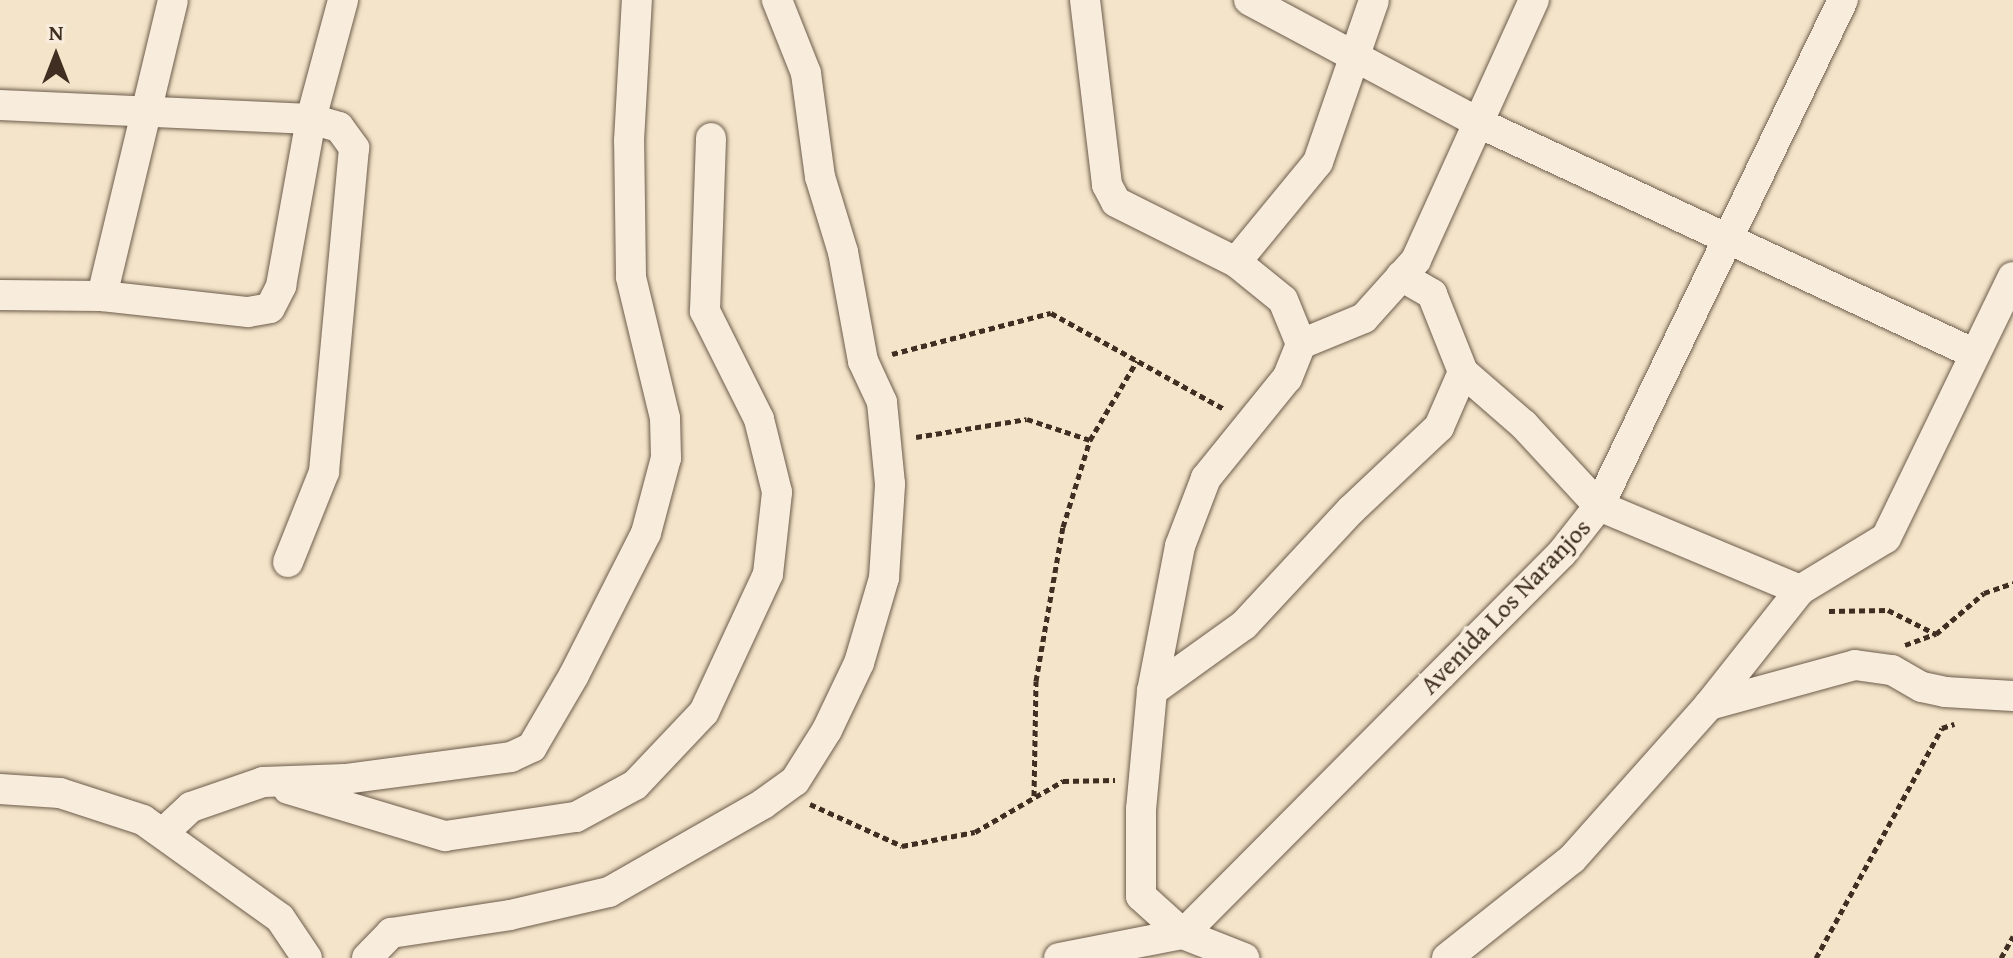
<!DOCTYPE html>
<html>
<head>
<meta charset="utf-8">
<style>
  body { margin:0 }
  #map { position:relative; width:2013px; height:958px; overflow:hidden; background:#f4e4c9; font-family:"Gentium Book Plus",serif }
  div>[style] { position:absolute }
  .path>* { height:5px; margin-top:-2.5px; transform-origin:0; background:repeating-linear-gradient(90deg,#3f2e21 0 6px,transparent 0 10px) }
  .roads { filter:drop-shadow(0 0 2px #6c5c4b) drop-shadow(0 0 2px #6c5c4b) }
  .minor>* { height:30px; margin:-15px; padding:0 15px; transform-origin:15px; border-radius:15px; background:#f8eddc }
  span { translate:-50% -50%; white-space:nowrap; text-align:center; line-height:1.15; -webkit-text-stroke:8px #f8eddc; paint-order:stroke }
  .street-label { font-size:26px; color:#3f2e21 }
  .north { position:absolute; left:16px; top:16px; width:80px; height:80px; -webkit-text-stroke:6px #f8eddc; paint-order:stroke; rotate:0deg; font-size:22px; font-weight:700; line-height:32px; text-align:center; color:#3f2e21 }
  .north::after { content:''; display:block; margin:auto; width:28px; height:36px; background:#3f2e21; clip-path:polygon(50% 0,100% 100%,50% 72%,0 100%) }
</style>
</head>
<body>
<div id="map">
  <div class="path">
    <i style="left:892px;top:354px;width:164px;rotate:-14.5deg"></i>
    <i style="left:1051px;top:313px;width:198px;rotate:29deg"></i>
    <i style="left:916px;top:437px;width:112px;rotate:-9.2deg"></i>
    <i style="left:1027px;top:419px;width:66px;rotate:18.4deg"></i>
    <i style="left:1829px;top:611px;width:59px;rotate:-1deg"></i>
    <i style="left:1888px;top:610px;width:54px;rotate:26.6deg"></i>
    <i style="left:1905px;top:645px;width:33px;rotate:-20deg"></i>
    <i style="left:1936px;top:634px;width:63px;rotate:-40.5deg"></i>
    <i style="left:1984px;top:593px;width:31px;rotate:-19deg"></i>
    <i style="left:1034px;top:796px;width:115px;rotate:-89deg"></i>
    <i style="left:1036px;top:681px;width:156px;rotate:-80.1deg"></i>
    <i style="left:1063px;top:527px;width:91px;rotate:-72.8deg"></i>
    <i style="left:1090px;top:440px;width:92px;rotate:-59.3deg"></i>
    <i style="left:810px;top:804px;width:101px;rotate:24.5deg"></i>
    <i style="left:902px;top:846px;width:74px;rotate:-10.9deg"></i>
    <i style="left:975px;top:832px;width:102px;rotate:-30.1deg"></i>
    <i style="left:1063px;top:781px;width:52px;rotate:-1.1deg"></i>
    <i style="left:1816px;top:958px;width:262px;rotate:-61.3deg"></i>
    <i style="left:1942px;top:728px;width:13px;rotate:-18deg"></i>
    <i style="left:2001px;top:958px;width:25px;rotate:-61deg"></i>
  </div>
  <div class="roads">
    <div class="minor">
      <i style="left:1085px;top:0;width:186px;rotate:83.2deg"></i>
      <i style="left:1107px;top:185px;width:19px;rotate:62deg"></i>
      <i style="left:1116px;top:202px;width:134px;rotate:26.6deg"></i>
      <i style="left:1236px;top:262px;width:60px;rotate:39deg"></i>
      <i style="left:1283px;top:300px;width:48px;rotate:67.8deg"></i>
      <i style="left:1301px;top:344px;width:37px;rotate:112deg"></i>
      <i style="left:1287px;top:378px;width:129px;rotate:129deg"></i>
      <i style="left:1206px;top:478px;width:73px;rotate:110.9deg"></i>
      <i style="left:1180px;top:546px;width:148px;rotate:100.9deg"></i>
      <i style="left:1152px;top:691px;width:119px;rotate:95.3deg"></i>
      <i style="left:1141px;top:809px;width:87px;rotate:90deg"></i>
      <i style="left:1141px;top:896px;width:57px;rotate:42.1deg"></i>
      <i style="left:1183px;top:934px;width:66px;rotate:21.5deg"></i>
      <i style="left:1249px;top:0;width:261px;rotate:28.1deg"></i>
      <i style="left:1479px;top:123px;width:545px;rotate:24.97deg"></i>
      <i style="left:0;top:105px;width:311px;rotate:2.6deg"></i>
      <i style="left:311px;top:119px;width:29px;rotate:16deg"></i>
      <i style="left:339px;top:127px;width:26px;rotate:54deg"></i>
      <i style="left:354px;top:148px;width:325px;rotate:95.3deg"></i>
      <i style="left:324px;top:472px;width:97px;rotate:111.8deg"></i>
      <i style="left:1236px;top:262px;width:129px;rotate:-50.6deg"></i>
      <i style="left:1318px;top:162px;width:171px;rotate:-70.9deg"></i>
      <i style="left:1401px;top:276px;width:36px;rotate:30deg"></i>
      <i style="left:1432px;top:294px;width:84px;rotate:68.3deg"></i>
      <i style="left:1463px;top:372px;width:81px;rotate:41deg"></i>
      <i style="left:1524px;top:425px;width:110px;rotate:47.2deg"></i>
      <i style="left:1599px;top:506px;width:218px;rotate:22.7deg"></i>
      <i style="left:0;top:295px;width:102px;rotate:0.6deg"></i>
      <i style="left:102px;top:296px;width:147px;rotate:6.3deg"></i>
      <i style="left:248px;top:312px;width:22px;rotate:-10deg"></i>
      <i style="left:270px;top:308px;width:25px;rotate:-63deg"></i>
      <i style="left:281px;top:286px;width:170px;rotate:-79.8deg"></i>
      <i style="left:311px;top:119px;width:123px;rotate:-74.9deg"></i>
      <i style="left:102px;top:296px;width:304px;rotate:-76.5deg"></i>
      <i style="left:1301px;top:344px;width:68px;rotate:-22.4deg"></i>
      <i style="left:1364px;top:318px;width:78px;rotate:-48.1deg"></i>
      <i style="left:1416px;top:260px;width:286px;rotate:-65.6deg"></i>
      <i style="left:1152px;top:691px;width:113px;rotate:-35.7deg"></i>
      <i style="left:1244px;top:625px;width:157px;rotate:-47.1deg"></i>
      <i style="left:1351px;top:510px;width:121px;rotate:-43.3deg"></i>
      <i style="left:1439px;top:427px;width:60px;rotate:-66.4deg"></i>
      <i style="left:1709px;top:705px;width:151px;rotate:-15.3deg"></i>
      <i style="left:1855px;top:665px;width:37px;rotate:8deg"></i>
      <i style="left:1892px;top:670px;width:34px;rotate:30deg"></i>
      <i style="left:1922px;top:687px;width:24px;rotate:12deg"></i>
      <i style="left:1945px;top:692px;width:68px;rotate:3.4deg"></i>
      <i style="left:0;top:789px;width:60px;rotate:3.8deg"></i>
      <i style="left:60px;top:793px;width:87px;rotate:18deg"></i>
      <i style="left:143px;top:820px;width:168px;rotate:35.6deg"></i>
      <i style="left:280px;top:918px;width:48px;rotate:56deg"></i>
      <i style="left:288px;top:789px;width:164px;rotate:16.7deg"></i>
      <i style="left:445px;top:836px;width:132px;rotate:-8.3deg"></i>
      <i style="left:576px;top:817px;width:67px;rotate:-28.5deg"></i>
      <i style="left:635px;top:785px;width:100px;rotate:-46.6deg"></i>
      <i style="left:704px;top:712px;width:152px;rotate:-65.1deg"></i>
      <i style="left:768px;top:574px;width:82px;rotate:-83.7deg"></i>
      <i style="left:777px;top:492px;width:75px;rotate:-103.9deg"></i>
      <i style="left:759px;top:419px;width:121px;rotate:-116.6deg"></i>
      <i style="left:705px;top:311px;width:173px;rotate:-88deg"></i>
      <i style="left:163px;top:833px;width:38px;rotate:-43deg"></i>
      <i style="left:191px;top:807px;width:76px;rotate:-19.1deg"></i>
      <i style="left:263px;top:782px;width:82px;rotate:-2.1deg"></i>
      <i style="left:345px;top:779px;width:167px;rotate:-7.5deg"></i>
      <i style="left:511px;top:757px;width:23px;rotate:-25deg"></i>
      <i style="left:532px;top:747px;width:83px;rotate:-59.7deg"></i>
      <i style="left:574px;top:675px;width:159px;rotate:-63.1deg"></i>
      <i style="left:646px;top:533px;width:78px;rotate:-75.1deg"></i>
      <i style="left:666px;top:458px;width:40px;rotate:-91.4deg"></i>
      <i style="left:665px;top:418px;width:145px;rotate:-103.6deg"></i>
      <i style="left:631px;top:277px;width:136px;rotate:-90.8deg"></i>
      <i style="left:629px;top:141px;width:141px;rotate:-86.8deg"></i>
      <i style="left:1183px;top:934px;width:537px;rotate:-45.15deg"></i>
      <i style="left:1562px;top:553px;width:60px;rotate:-51.8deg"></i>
      <i style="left:1599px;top:506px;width:562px;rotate:-64.26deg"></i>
      <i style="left:367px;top:958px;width:35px;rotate:-46deg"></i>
      <i style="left:391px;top:933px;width:120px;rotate:-8.6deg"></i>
      <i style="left:510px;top:915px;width:102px;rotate:-13.1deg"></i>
      <i style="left:609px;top:892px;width:177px;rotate:-29.7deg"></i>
      <i style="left:763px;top:804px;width:39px;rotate:-36deg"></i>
      <i style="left:795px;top:781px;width:60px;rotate:-57.9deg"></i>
      <i style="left:827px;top:730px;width:74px;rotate:-64.5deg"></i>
      <i style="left:859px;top:663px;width:89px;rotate:-73.6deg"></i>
      <i style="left:884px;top:578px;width:94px;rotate:-86.3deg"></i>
      <i style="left:890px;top:484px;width:82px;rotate:-95.6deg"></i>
      <i style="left:882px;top:402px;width:45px;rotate:-114.9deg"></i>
      <i style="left:863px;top:361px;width:111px;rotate:-100.4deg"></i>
      <i style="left:843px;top:252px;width:78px;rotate:-107deg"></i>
      <i style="left:820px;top:177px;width:105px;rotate:-97.7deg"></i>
      <i style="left:806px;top:73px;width:79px;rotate:-111.7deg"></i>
      <i style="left:1059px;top:958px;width:126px;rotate:-11deg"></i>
      <i style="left:1447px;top:958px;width:159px;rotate:-38.4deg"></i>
      <i style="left:1572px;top:859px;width:206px;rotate:-48.3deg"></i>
      <i style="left:1709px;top:705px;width:147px;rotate:-51.6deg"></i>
      <i style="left:1800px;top:590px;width:100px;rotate:-31.2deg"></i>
      <i style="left:1886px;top:538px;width:290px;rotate:-64.1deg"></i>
    </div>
  </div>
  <div class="street-label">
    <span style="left:1505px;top:606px;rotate:-46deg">Avenida Los Naranjos</span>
  </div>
  <div class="north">N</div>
</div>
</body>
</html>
